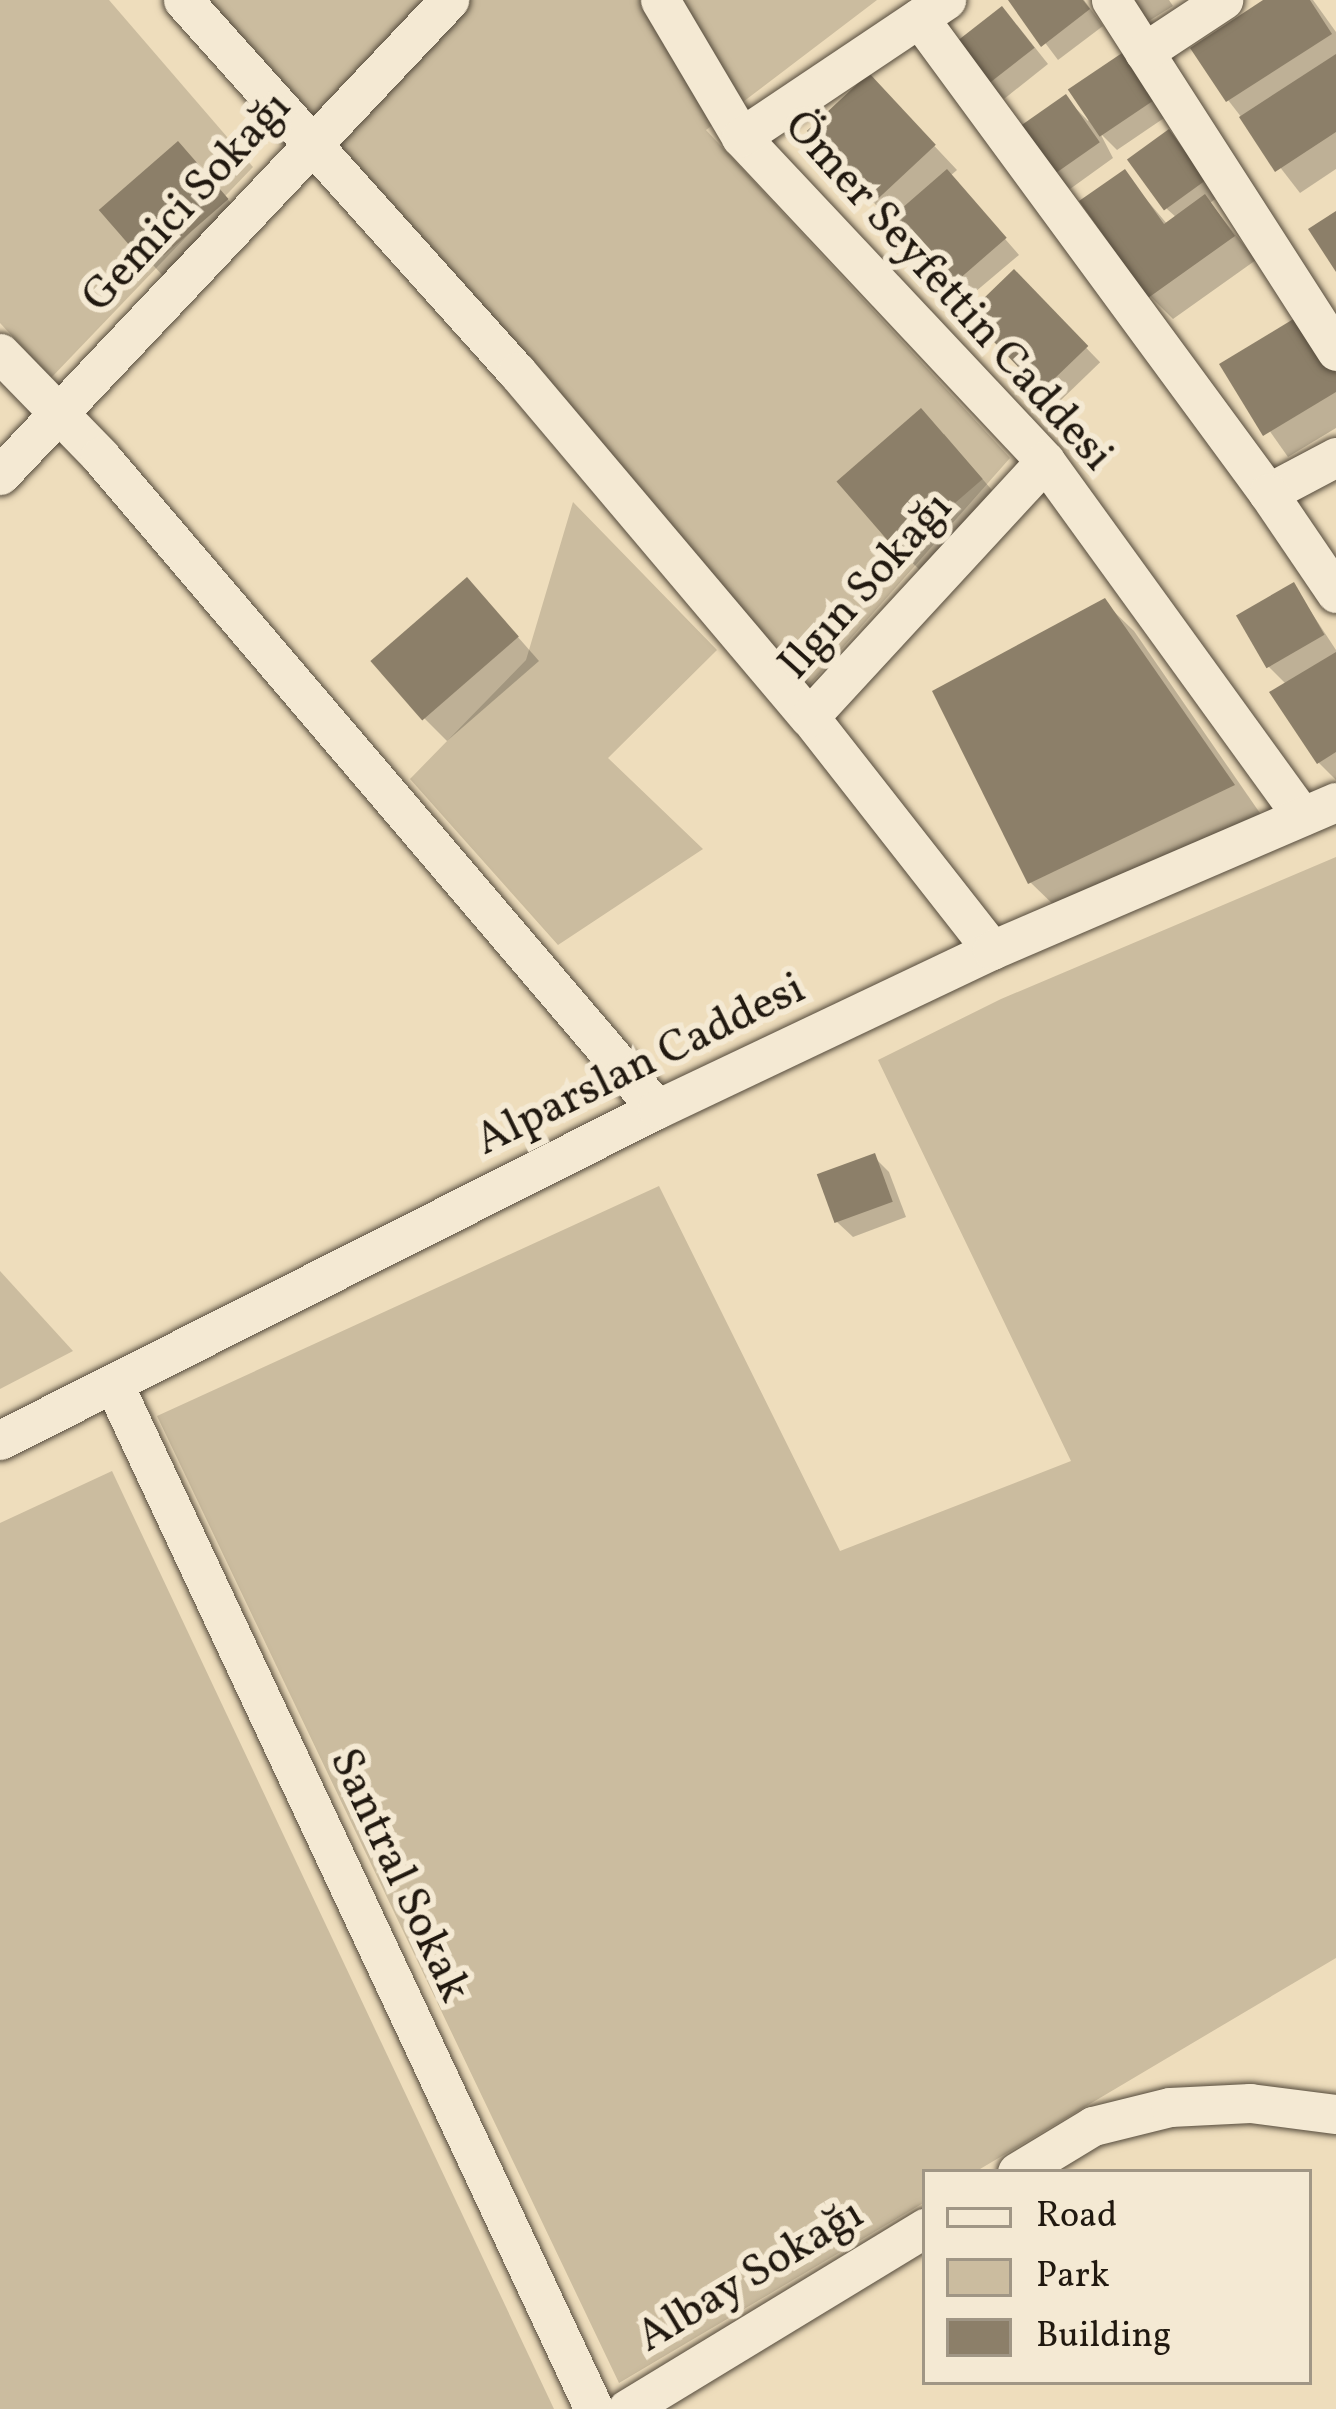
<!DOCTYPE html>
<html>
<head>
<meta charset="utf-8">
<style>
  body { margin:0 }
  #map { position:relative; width:1336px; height:2409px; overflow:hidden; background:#eeddbc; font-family:Vollkorn,serif }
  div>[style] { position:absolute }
  .green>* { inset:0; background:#cbbc9f }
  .shadow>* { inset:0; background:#0003; transform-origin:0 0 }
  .building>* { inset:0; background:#8c7f69; transform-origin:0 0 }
  .roads { filter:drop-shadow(0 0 3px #544a3b) drop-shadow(0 0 3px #544a3b) }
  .minor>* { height:39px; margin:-19.5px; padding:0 19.5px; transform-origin:19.5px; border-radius:19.5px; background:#f4e9d3 }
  span { translate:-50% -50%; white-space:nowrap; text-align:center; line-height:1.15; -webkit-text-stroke:12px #f4e9d3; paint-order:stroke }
  .street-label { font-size:45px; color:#211910 }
  .legend { position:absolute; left:922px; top:2169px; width:390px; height:216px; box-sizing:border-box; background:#f4e9d3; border:3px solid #a09685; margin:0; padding:15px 21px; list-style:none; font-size:36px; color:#211910 }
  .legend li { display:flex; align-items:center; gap:24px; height:60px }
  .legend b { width:60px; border:3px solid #a09685 }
</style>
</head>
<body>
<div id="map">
  <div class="green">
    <i style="clip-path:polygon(0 0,109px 0,253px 167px,51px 378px,0 323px)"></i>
    <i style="clip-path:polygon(190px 0,877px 0,706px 130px,1010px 458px,807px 688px)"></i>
    <i style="clip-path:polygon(573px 502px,717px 650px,608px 758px,703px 849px,558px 945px,410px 779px,526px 660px)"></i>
    <i style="clip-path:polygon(1336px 857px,1336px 1958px,975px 2172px,925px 2172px,925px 2202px,619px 2383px,157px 1416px,659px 1186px,840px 1551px,1071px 1461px,878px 1060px,1001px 999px)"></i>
    <i style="clip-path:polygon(0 1271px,73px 1351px,0 1389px)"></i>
    <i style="clip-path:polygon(112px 1471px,554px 2409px,0 2409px,0 1523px)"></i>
  </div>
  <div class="shadow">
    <i style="clip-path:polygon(1013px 0,1084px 0,1103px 26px,1058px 60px)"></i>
    <i style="clip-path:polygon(1123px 0,1169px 0,1173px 6px,1144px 24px)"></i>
    <i style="clip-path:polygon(1269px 0,1313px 0,1336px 32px,1336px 169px,1300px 193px,1228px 100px)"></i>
    <i style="clip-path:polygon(1017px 25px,1048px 64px,1004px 99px,989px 84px)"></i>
    <i style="clip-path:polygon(1125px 55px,1170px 114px,1117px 150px,1100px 133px,1113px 158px,1070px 189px,1055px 174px,1066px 98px,1088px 121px)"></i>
    <i style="clip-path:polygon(891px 100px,957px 170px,950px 176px,1019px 255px,962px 303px,811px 131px)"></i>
    <i style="clip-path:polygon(1168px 133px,1219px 196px,1210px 203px,1256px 260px,1173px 319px,1150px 296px,1124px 173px,1168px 225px,1177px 218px,1167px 209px)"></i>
    <i style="clip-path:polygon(200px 167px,249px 224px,173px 287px,103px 210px)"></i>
    <i style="left:1014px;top:273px;width:124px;height:59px;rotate:46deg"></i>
    <i style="clip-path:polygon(1336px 363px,1336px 428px,1288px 457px,1223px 365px)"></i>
    <i style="clip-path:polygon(944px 434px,1003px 503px,923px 573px,900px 551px)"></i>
    <i style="clip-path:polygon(1294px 586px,1336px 650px,1336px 780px,1319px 763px,1286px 684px,1267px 665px)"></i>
    <i style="clip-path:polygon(1104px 602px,1134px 631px,1262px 816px,1060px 911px,1030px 882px)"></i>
    <i style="clip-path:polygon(489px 604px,539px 661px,447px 741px,424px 718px)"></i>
    <i style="clip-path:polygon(874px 1157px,889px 1172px,906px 1217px,853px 1237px,837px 1222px)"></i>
  </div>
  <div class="building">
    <i style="clip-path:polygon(1008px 0,1083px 0,1090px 9px,1041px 47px)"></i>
    <i style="clip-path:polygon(1263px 0,1310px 0,1332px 34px,1226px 102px,1190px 48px)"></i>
    <i style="left:1002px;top:6px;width:53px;height:61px;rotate:52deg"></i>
    <i style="left:1125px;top:51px;width:57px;height:69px;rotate:56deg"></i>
    <i style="clip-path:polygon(1336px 54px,1336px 132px,1275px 172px,1239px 117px)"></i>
    <i style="left:869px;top:73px;width:98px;height:85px;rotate:47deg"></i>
    <i style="left:1066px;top:94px;width:59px;height:58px;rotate:55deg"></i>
    <i style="left:1169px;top:129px;width:63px;height:52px;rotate:54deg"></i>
    <i style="left:178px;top:141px;width:77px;height:105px;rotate:49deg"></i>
    <i style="left:947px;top:169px;width:91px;height:80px;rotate:49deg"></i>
    <i style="clip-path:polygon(1125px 169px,1164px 224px,1205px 194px,1235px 236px,1148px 298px,1079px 201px)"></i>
    <i style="clip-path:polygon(1336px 211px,1336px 272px,1308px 229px)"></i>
    <i style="left:1014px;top:269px;width:107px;height:65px;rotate:46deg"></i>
    <i style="clip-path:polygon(1300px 315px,1336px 373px,1336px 392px,1263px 436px,1219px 364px)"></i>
    <i style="left:921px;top:408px;width:94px;height:112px;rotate:49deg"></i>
    <i style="left:467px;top:577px;width:79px;height:128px;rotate:49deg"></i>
    <i style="left:1294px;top:582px;width:61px;height:67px;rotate:60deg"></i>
    <i style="clip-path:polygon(1105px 598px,1235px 785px,1028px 884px,932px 691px)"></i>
    <i style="clip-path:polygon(1336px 652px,1336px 752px,1317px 764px,1269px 692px)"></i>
    <i style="left:875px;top:1153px;width:52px;height:62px;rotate:70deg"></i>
  </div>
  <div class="roads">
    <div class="minor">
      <i style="left:183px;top:0;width:500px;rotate:48.1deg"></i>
      <i style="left:517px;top:372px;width:452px;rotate:49.8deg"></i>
      <i style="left:660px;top:0;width:159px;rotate:59.4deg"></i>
      <i style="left:741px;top:137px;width:444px;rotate:46.8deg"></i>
      <i style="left:1045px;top:461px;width:438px;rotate:54.1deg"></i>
      <i style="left:1111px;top:0;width:417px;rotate:57.3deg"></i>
      <i style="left:919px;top:18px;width:589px;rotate:53.69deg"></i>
      <i style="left:1144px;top:52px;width:95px;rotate:-33.4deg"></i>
      <i style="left:741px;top:137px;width:247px;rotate:-33.8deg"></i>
      <i style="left:0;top:353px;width:144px;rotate:45.8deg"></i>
      <i style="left:100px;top:456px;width:858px;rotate:49.54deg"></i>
      <i style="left:1336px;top:457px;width:77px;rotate:152.1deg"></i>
      <i style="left:1268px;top:493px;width:121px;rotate:55.8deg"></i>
      <i style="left:0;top:475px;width:654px;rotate:-46.61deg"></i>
      <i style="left:992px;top:950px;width:296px;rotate:-128.1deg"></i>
      <i style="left:809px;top:717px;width:348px;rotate:-47.3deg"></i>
      <i style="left:114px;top:1385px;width:1131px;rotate:64.89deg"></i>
      <i style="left:0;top:1440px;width:736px;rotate:-26.74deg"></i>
      <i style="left:657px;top:1109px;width:371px;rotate:-25.4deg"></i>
      <i style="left:992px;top:950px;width:374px;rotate:-23.3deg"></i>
      <i style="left:1017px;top:2172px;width:89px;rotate:-31.2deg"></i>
      <i style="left:1093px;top:2126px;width:79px;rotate:-13.9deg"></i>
      <i style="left:1170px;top:2107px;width:80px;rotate:-2.9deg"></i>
      <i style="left:1250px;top:2103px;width:87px;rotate:7.3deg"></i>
      <i style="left:627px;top:2409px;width:349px;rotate:-31.3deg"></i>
    </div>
  </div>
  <div class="street-label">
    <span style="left:188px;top:203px;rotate:-47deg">Gemici Sokağı</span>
    <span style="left:947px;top:292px;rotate:48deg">Ömer Seyfettin Caddesi</span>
    <span style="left:867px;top:587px;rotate:-48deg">Ilgın Sokağı</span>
    <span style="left:641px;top:1066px;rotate:-26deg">Alparslan Caddesi</span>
    <span style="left:398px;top:1876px;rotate:65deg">Santral Sokak</span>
    <span style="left:751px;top:2277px;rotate:-31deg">Albay Sokağı</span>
  </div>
  <ul class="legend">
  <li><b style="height:15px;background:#f4e9d3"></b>Road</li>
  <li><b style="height:33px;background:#cbbc9f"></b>Park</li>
  <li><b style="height:33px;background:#8c7f69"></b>Building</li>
  </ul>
</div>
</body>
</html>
